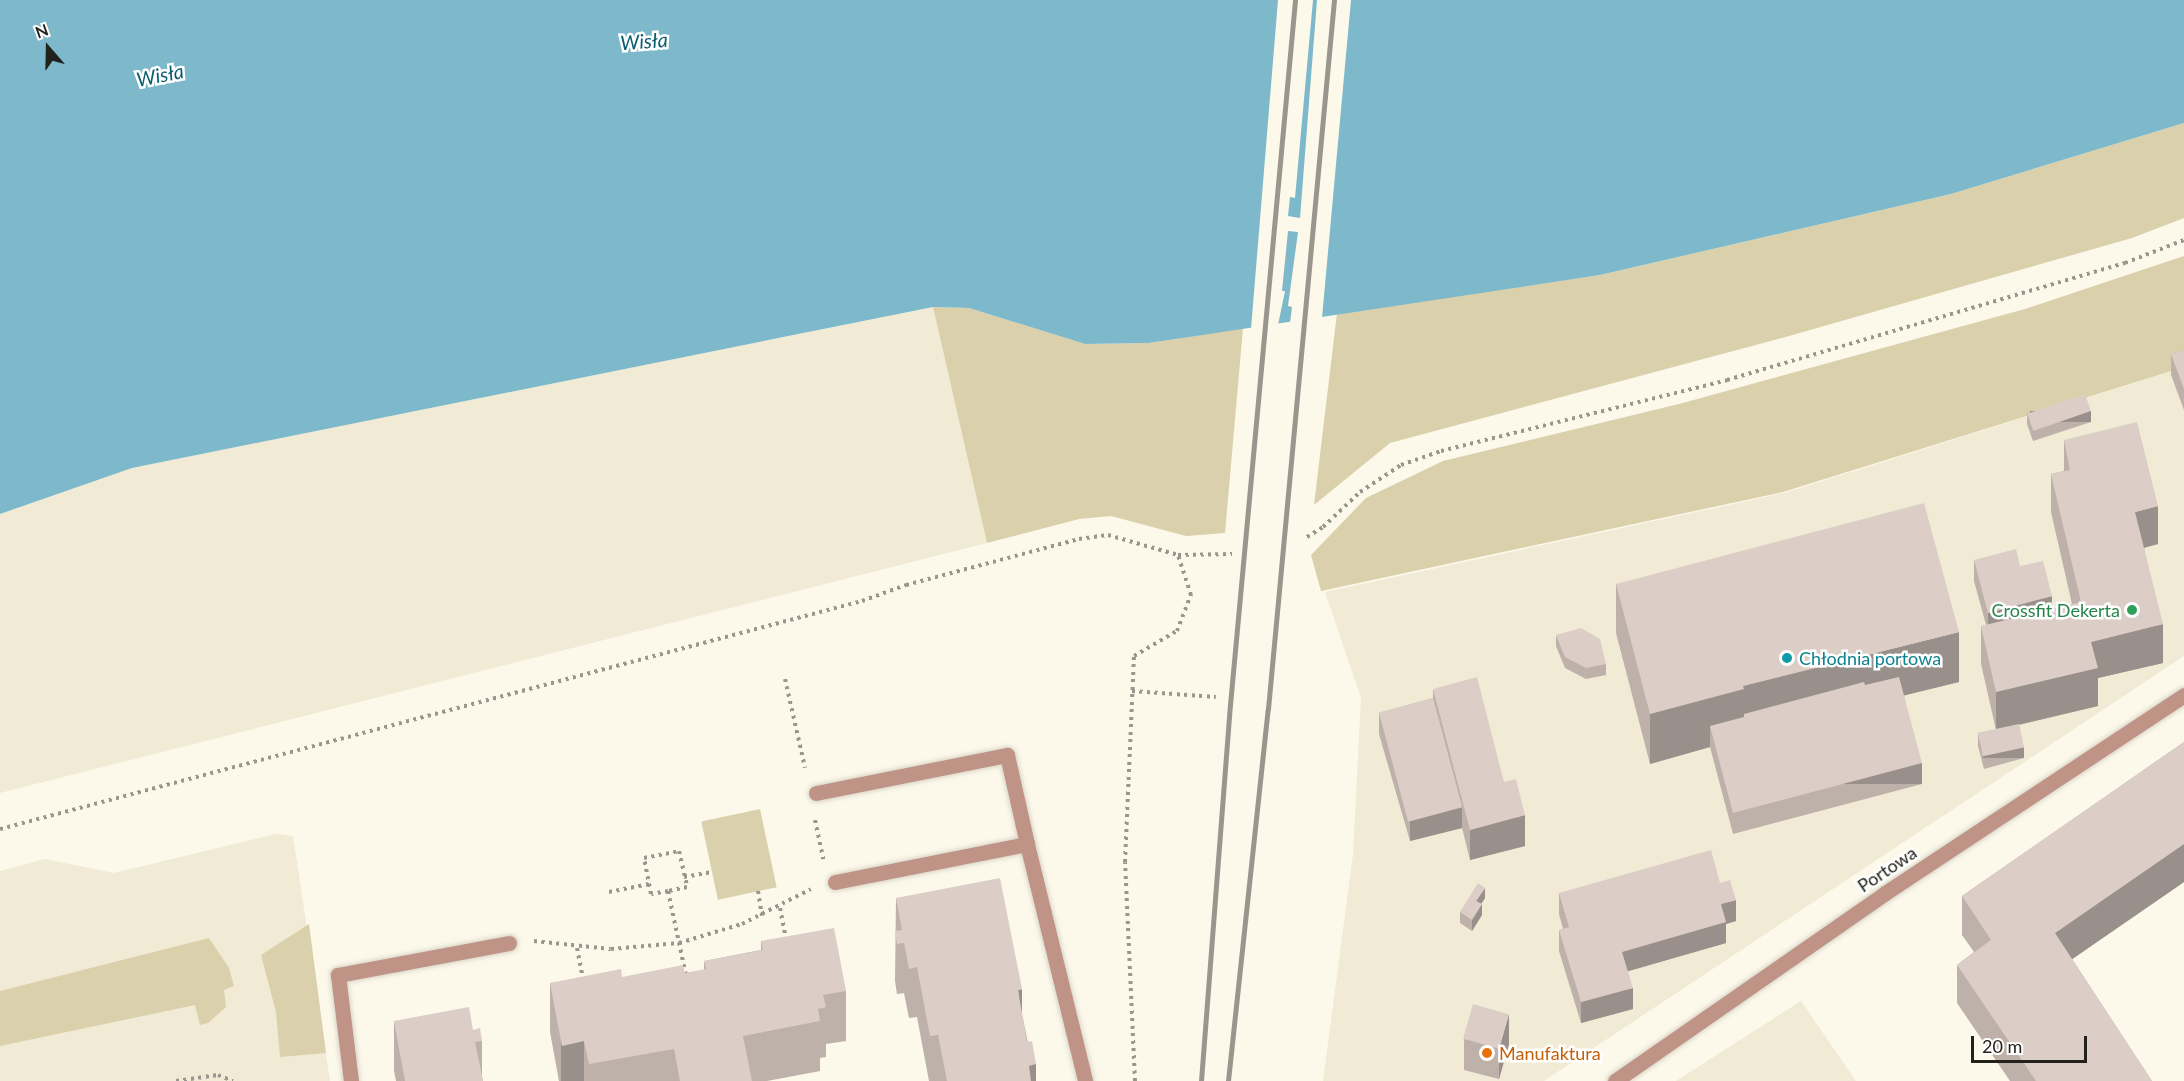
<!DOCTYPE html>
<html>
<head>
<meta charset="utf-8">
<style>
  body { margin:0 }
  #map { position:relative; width:2184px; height:1081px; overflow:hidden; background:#fcf8ea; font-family:Lato,sans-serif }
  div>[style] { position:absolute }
  .built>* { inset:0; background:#f1ebd6 }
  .green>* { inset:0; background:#dad0ab; transform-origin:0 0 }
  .water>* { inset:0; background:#7db9cb }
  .pier>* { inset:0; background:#fcf8ea }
  .path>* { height:4px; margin-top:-2px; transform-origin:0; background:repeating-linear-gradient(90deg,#99968d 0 3px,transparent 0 7.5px) }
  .roads { filter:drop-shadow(0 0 2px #d9d6c9) drop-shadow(0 0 2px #d9d6c9) }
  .minor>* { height:15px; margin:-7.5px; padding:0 7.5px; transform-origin:7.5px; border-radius:7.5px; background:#c09387 }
  .rail>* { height:4.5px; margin:-2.25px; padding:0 2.25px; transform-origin:2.25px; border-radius:2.25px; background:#99978d }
  .wall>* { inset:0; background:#bdb1aa }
  .shaded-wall>* { inset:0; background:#9a908b; transform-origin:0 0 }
  .building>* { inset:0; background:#dccec6; transform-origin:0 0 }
  .dots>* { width:16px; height:16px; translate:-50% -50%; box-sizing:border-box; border:3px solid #fff; border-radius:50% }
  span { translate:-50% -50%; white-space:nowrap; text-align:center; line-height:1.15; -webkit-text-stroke:5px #fff; paint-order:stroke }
  .leisure-label { font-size:18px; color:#27864d }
  .right { translate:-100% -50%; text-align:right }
  .culture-label { font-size:18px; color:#0d838f }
  .left { translate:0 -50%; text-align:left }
  .street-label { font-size:18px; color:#22211c }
  .food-label { font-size:18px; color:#c56008 }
  .water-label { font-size:20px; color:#095d70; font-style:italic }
  .north { position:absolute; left:18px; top:18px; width:60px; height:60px; -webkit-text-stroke:4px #fff; paint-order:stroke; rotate:340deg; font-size:16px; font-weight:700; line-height:24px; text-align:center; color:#22211c }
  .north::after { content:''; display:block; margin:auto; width:21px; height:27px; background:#22211c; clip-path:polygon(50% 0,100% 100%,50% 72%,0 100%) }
  .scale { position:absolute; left:1971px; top:1036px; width:116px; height:27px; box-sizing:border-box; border:3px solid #22211c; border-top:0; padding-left:8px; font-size:18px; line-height:21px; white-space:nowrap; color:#22211c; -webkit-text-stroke:4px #fff; paint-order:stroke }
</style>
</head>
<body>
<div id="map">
  <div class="built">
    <i style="clip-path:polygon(933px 307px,987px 543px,0 793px,0 514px,132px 468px)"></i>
    <i style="clip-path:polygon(2184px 367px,2184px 656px,1544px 1081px,1323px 1081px,1353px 854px,1361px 698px,1325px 592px,1784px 493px)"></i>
    <i style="clip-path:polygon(276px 834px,293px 836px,330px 1081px,0 1081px,0 871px,45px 859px,114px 873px)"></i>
    <i style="clip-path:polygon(1801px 1001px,1856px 1081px,1676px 1081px)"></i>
  </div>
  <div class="green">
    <i style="clip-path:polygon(2184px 123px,2184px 218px,2132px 238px,1782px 338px,1390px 443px,1314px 505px,1337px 313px,1600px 275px,1951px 194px)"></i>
    <i style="clip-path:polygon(2184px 256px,2184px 367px,1783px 492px,1321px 591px,1311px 555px,1366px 498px,1443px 461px,1679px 404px,2025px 309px)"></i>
    <i style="clip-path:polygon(933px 307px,969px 308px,1085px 344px,1150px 343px,1243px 328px,1225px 533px,1186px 536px,1111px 516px,1079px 519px,987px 543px)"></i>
    <i style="left:760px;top:809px;width:80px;height:60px;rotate:78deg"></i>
    <i style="clip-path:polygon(309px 924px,326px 1053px,280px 1057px,276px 1012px,261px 955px)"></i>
    <i style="clip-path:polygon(209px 938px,229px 968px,234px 986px,224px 990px,226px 1007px,208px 1023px,200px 1025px,195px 1005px,0 1046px,0 991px)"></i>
  </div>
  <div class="water">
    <i style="clip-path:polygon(0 0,2184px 0,2184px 123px,1951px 194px,1600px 275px,1149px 343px,1085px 344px,969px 308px,933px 307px,132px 468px,0 514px)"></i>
  </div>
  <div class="pier">
    <i style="clip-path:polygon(1278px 0,1313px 0,1295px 198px,1290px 197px,1288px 216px,1300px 218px,1317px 0,1351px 0,1322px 318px,1290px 323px,1292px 307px,1288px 306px,1298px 232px,1288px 231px,1282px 291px,1285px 291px,1278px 325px,1251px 329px)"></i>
  </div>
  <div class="path">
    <i style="left:1307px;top:537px;width:19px;rotate:-32deg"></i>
    <i style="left:1323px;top:527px;width:51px;rotate:-43.4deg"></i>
    <i style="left:1360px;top:492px;width:49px;rotate:-33.4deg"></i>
    <i style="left:1401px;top:465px;width:42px;rotate:-19.3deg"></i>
    <i style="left:1441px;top:451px;width:295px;rotate:-13.9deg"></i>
    <i style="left:1727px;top:380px;width:415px;rotate:-16.4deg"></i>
    <i style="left:2125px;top:263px;width:63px;rotate:-21.3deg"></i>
    <i style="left:785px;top:679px;width:91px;rotate:77.3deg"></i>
    <i style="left:1132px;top:691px;width:84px;rotate:4.1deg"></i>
    <i style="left:815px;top:820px;width:40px;rotate:78deg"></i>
    <i style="left:0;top:829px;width:892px;rotate:-14.82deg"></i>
    <i style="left:862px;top:601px;width:47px;rotate:-20deg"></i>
    <i style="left:906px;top:585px;width:179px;rotate:-14.9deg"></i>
    <i style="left:1079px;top:539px;width:29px;rotate:-8deg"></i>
    <i style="left:1108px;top:535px;width:73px;rotate:15.9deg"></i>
    <i style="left:1178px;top:555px;width:54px;rotate:-1.1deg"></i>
    <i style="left:684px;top:877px;width:27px;rotate:-10deg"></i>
    <i style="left:668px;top:891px;width:17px;rotate:170deg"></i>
    <i style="left:651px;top:894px;width:37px;rotate:-101deg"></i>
    <i style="left:644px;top:858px;width:36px;rotate:-11deg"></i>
    <i style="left:679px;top:851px;width:37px;rotate:77deg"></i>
    <i style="left:687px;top:887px;width:19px;rotate:168deg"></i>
    <i style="left:668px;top:891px;width:87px;rotate:78deg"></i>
    <i style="left:758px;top:891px;width:25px;rotate:81deg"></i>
    <i style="left:609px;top:892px;width:41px;rotate:-11.3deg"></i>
    <i style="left:780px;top:908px;width:32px;rotate:79deg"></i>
    <i style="left:534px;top:941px;width:77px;rotate:5.9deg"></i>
    <i style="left:611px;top:949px;width:68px;rotate:-5deg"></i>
    <i style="left:679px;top:943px;width:66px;rotate:-16.8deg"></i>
    <i style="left:742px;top:924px;width:77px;rotate:-26.9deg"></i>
    <i style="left:577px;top:948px;width:33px;rotate:79deg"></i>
    <i style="left:176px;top:1081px;width:42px;rotate:-8.1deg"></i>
    <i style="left:218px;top:1075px;width:16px;rotate:22deg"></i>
    <i style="left:1135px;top:1081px;width:219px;rotate:-92.6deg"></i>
    <i style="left:1125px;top:862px;width:206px;rotate:-87.5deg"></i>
    <i style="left:1134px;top:656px;width:50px;rotate:-30.2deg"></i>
    <i style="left:1177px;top:631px;width:39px;rotate:-69deg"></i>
    <i style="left:1191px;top:595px;width:42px;rotate:-108deg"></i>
  </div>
  <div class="roads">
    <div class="minor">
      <i style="left:816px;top:793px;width:195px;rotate:-11.3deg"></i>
      <i style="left:1007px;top:755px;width:91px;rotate:77.3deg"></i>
      <i style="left:835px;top:882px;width:196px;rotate:-11.2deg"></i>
      <i style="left:1027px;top:844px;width:244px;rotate:76.2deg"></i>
      <i style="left:351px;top:1081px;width:107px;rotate:-97deg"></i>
      <i style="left:338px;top:975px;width:174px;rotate:-10.6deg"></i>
      <i style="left:1615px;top:1081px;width:329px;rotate:-34.8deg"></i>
      <i style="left:1885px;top:893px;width:359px;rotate:-33.5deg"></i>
    </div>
  </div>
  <div class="rail">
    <i style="left:1201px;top:1081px;width:377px;rotate:-85.6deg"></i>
    <i style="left:1230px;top:705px;width:708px;rotate:-84.73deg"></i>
    <i style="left:1228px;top:1081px;width:374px;rotate:-83.9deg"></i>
    <i style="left:1268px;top:709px;width:712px;rotate:-84.68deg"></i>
  </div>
  <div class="wall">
    <i style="clip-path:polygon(2184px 350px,2184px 410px,2171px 375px,2171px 354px)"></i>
    <i style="clip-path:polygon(2027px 413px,2091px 422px,2033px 441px,2027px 424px)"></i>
    <i style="clip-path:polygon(2064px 440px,2158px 544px,2144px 548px,2163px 663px,2098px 678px,2098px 706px,2019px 725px,2024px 758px,1984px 769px,1978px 746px,1978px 735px,1996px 730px,1981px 664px,1981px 626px,1986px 625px,1974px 581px,1974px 560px,2020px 566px,2052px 609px,2072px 604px,2051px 512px,2051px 474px,2064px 471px)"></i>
    <i style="clip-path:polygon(1616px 584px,1959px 682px,1904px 695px,1922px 784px,1733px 834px,1710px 747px,1650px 764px,1616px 633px)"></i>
    <i style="clip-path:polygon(1556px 635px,1606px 664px,1606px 675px,1586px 679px,1565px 668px,1556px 646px)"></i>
    <i style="clip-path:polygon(1433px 689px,1504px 782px,1525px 846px,1470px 860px,1462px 828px,1410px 841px,1379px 734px,1379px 713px,1433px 698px)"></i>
    <i style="clip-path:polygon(2184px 742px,2184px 882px,2072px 959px,2152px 1081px,2010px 1081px,1957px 1003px,1957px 965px,1974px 952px,1962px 935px,1962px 896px)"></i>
    <i style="clip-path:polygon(1720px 883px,1736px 921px,1726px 924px,1726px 943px,1628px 971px,1633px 1009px,1581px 1023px,1559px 951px,1559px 930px,1563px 929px,1559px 914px,1559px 893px)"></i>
    <i style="clip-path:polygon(896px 898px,1022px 1014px,1036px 1081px,929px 1081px,917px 1017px,909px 1018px,904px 993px,897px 994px,895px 981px)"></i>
    <i style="clip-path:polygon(1485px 898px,1481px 904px,1482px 915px,1472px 931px,1460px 923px,1460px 912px)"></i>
    <i style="clip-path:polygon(761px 941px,846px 991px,846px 1041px,826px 1044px,826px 1057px,820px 1058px,820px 1071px,767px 1081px,559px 1081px,550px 1032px,550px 983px,685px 973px,704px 970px,704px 961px,761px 950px)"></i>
    <i style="clip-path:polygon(394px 1021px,473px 1030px,482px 1041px,482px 1076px,483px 1081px,396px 1081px,394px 1071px)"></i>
    <i style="clip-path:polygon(1464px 1039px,1509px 1044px,1499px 1079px,1464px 1070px)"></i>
  </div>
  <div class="shaded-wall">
    <i style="left:2091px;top:411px;width:11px;height:61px;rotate:90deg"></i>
    <i style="clip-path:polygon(2158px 506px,2158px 544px,2135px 550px,2135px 512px)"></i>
    <i style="clip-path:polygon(2052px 596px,2052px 617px,1988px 634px,1988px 613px)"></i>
    <i style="clip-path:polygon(2163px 624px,2163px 663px,2098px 678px,2098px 706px,1996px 730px,1996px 692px,2091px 642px)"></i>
    <i style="clip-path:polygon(1959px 632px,1959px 682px,1744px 735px,1710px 726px,1710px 747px,1650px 764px,1650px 714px,1743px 686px)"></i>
    <i style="left:2024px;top:747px;width:11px;height:41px;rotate:90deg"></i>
    <i style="left:1922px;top:763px;width:21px;height:196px;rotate:90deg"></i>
    <i style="clip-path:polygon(1462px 807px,1462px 828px,1410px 841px,1410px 820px)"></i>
    <i style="clip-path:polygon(1525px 815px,1525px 846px,1470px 860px,1470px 830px)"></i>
    <i style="clip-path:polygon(2184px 844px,2184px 882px,2055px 971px,2055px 933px)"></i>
    <i style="clip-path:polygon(1485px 888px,1485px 898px,1476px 912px,1476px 901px)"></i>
    <i style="clip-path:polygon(1736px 900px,1736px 921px,1726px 924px,1726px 943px,1622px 973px,1622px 952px,1721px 904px)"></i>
    <i style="clip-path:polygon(1482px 904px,1482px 915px,1472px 931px,1472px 920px)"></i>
    <i style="clip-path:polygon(1633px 988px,1633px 1009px,1581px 1023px,1581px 1002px)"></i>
    <i style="clip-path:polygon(1022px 989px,1022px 1039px,1018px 990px)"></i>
    <i style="clip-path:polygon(1509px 1014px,1509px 1044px,1499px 1079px,1499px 1049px)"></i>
    <i style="left:584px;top:1041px;width:40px;height:23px;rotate:90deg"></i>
    <i style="left:1036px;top:1064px;width:17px;height:7px;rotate:90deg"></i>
  </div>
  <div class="building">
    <i style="clip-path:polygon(2184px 350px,2184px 389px,2171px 354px)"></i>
    <i style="left:2085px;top:394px;width:18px;height:61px;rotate:71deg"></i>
    <i style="clip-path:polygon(2137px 422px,2158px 506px,2135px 512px,2163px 624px,2091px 642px,2098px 668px,1996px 692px,1981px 626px,2081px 602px,2051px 474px,2070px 470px,2064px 440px)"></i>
    <i style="clip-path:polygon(1924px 503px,1959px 632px,1743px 686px,1744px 689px,1650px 714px,1616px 584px)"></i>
    <i style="clip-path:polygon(2016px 549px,2020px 566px,2043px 561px,2052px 596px,1988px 613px,1974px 560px)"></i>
    <i style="clip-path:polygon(1581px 628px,1600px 639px,1606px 664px,1586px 668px,1565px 657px,1556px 635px)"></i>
    <i style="clip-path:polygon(1477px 677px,1504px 782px,1516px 779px,1525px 815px,1470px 830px,1433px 689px)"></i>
    <i style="clip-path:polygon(1899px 677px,1922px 763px,1733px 813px,1710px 726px,1744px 717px,1744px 714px,1864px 682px,1865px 685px)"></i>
    <i style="left:1433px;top:698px;width:113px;height:56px;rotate:75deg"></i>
    <i style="left:2019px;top:724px;width:24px;height:42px;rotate:78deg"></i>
    <i style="clip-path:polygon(2184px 742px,2184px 844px,2055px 933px,2152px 1081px,2036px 1081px,1957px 965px,1991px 940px,1962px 896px)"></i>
    <i style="clip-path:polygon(1711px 850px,1720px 883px,1730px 880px,1736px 900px,1721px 904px,1726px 922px,1622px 952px,1633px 988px,1581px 1002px,1559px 930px,1569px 927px,1559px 893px)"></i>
    <i style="clip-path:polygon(1000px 878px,1022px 989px,1018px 990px,1027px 1042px,1032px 1041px,1036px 1064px,1029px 1066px,1031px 1081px,947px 1081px,938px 1035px,930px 1036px,917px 967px,909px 969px,904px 943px,897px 944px,895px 931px,902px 930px,896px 898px)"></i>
    <i style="clip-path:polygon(1478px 883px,1485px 888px,1476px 901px,1482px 904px,1472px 920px,1460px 912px)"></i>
    <i style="clip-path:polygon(834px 928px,846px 991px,823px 995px,826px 1007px,818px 1009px,820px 1021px,743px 1036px,752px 1081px,680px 1081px,674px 1049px,589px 1064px,584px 1041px,562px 1046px,550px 983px,621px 969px,622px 977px,683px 965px,685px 973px,706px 969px,704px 961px,763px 950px,761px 941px)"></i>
    <i style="left:1473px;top:1004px;width:37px;height:36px;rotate:16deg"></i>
    <i style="clip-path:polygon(469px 1007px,473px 1030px,480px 1028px,482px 1041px,475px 1042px,483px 1081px,405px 1081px,394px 1021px)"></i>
  </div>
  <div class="dots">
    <i style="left:2132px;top:610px;background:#2e9e5b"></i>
    <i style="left:1787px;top:658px;background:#0f9aa8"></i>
    <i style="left:1487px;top:1053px;background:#e8710a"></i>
  </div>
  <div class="leisure-label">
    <span class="right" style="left:2120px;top:610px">Crossfit Dekerta</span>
  </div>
  <div class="culture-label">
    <span class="left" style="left:1799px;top:658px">Chłodnia portowa</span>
  </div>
  <div class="street-label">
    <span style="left:1887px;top:869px;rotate:-34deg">Portowa</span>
  </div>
  <div class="food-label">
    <span class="left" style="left:1499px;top:1053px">Manufaktura</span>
  </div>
  <div class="water-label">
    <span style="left:644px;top:41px;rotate:-4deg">Wisła</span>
    <span style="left:160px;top:75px;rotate:-11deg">Wisła</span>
  </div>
  <div class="north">N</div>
  <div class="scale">20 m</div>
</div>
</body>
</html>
